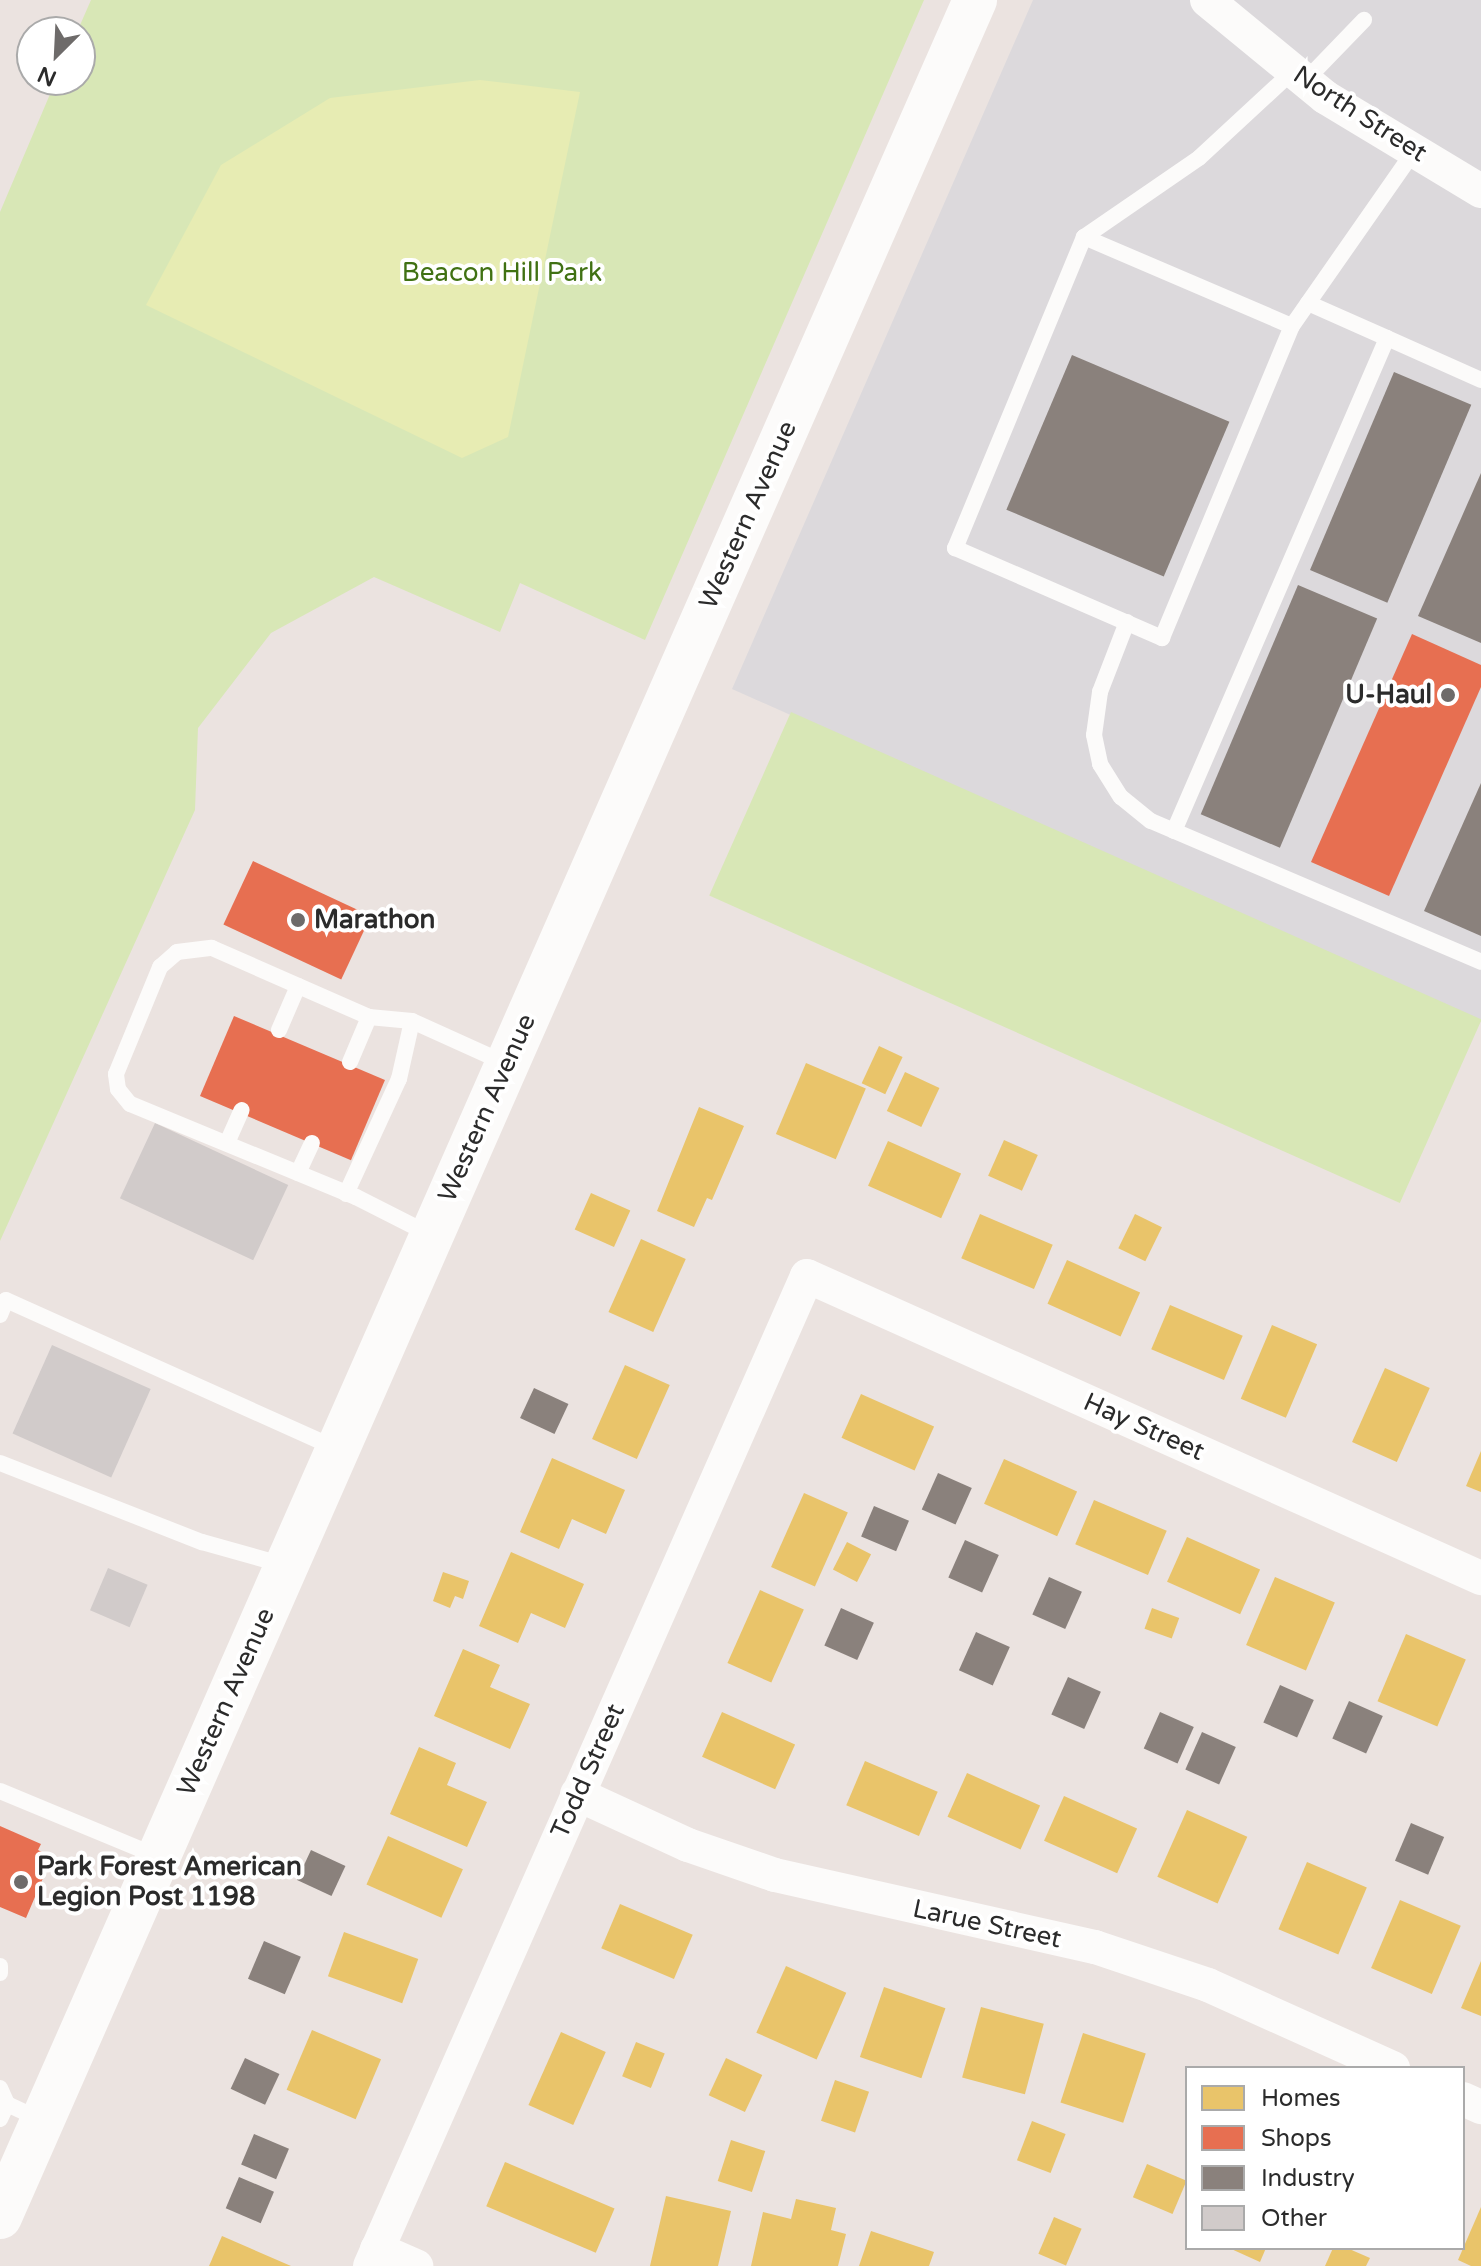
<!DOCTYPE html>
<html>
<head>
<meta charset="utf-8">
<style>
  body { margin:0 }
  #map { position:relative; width:1481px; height:2266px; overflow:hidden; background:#ebe3e0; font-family:"Varela Round",sans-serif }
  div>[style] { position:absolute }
  .industrial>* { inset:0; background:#dcd9dc }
  .green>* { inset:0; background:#d8e7b6; transform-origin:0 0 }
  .pitch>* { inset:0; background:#e7ecb3 }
  .homes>* { inset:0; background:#e9c46a; transform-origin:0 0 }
  .shops>* { inset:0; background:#e76f51; transform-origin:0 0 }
  .industry>* { inset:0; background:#8a817c; transform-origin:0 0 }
  .building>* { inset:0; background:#d1cbca; transform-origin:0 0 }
  .lane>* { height:16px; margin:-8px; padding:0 8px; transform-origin:8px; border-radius:8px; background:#fcfbfa }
  .street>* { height:34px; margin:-17px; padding:0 17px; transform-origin:17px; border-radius:17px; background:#fcfbfa }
  .secondary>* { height:44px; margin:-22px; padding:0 22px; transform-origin:22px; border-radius:22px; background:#fcfbfa }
  .dots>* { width:22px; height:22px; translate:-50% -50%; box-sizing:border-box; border:4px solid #fff; border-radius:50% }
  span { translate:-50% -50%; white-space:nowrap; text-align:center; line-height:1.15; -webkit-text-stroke:8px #fff; paint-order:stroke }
  .street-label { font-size:26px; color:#2b2b2b }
  .park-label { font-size:26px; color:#407113 }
  .poi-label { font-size:26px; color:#2b2b2b; font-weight:700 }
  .right { translate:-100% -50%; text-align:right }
  .left { translate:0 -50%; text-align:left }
  .legend { position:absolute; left:1185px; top:2066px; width:280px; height:184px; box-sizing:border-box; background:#fff; border:2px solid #aaa; margin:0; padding:10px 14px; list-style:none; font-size:24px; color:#2b2b2b }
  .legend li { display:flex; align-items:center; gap:16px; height:40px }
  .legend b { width:40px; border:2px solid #aaa }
  .north { position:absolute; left:16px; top:16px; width:80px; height:80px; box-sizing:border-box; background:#fff; border:2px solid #aaa; border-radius:50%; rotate:204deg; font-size:22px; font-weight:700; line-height:32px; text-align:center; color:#2b2b2b }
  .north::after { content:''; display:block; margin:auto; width:28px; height:36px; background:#6e6b6a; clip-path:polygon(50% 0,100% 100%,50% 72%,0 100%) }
</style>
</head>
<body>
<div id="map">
  <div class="industrial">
    <i style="clip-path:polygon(1033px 0,1481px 0,1481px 1022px,732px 689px)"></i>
  </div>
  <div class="green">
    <i style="clip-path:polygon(91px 0,924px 0,645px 640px,520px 583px,500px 632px,374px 577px,271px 633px,198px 728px,195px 810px,0 1241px,0 212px,56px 80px,80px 80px,77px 32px)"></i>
    <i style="left:791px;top:712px;width:756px;height:201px;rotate:24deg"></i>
  </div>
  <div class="pitch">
    <i style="clip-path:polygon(480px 80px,580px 92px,508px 437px,462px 458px,146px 305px,221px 165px,330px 98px)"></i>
  </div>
  <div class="homes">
    <i style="left:879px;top:1046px;width:26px;height:41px;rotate:25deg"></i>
    <i style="left:806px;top:1063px;width:65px;height:77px;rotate:23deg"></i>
    <i style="left:905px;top:1072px;width:38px;height:43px;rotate:25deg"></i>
    <i style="clip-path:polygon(699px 1107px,744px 1126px,712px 1200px,707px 1198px,694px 1227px,657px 1211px)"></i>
    <i style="left:1004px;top:1140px;width:37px;height:39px;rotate:24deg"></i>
    <i style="left:888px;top:1141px;width:80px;height:49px;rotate:24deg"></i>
    <i style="left:591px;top:1193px;width:43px;height:40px;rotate:24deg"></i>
    <i style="left:980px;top:1214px;width:79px;height:48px;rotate:23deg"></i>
    <i style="left:1135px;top:1214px;width:30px;height:38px;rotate:26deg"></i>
    <i style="left:641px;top:1239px;width:49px;height:80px;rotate:24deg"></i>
    <i style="left:1067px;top:1260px;width:80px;height:48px;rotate:24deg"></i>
    <i style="left:1170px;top:1305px;width:79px;height:48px;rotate:23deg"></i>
    <i style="left:1272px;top:1325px;width:49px;height:80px;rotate:23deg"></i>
    <i style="left:625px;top:1365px;width:49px;height:81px;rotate:24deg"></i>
    <i style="left:1385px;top:1368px;width:49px;height:81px;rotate:24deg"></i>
    <i style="left:861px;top:1394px;width:80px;height:48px;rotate:24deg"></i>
    <i style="clip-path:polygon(1481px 1451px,1481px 1492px,1466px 1486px)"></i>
    <i style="clip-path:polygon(552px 1458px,625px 1490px,606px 1534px,572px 1519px,559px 1549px,520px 1532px)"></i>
    <i style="left:1004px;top:1459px;width:80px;height:49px;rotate:24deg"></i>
    <i style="left:804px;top:1493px;width:48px;height:81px;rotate:24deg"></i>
    <i style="left:1094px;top:1500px;width:79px;height:48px;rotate:23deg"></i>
    <i style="left:1187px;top:1537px;width:80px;height:49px;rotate:24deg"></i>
    <i style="left:847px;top:1542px;width:27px;height:31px;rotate:27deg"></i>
    <i style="clip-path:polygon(511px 1552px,584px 1584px,565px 1628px,531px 1613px,518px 1643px,479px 1626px)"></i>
    <i style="clip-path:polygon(443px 1572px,469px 1581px,463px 1599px,455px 1596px,450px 1608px,433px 1601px)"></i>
    <i style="left:1275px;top:1577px;width:65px;height:74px;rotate:23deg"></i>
    <i style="left:760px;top:1590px;width:48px;height:80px;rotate:24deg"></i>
    <i style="left:1152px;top:1608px;width:29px;height:22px;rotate:20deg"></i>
    <i style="left:1406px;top:1634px;width:65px;height:73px;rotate:23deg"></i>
    <i style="clip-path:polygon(463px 1649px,500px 1665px,490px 1687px,530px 1704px,510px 1749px,434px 1716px)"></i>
    <i style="left:722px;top:1712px;width:80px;height:49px;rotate:24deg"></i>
    <i style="clip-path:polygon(419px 1747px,456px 1763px,447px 1785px,487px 1802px,467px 1847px,390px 1814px)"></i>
    <i style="left:865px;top:1761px;width:79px;height:48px;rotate:23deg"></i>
    <i style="left:967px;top:1773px;width:80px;height:48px;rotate:24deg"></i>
    <i style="left:1064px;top:1796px;width:80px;height:49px;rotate:24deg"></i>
    <i style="left:1187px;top:1810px;width:66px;height:73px;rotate:24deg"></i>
    <i style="left:388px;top:1836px;width:82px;height:53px;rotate:24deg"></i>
    <i style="left:1307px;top:1862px;width:65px;height:73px;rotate:23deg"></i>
    <i style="left:1400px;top:1900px;width:66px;height:74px;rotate:23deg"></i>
    <i style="left:620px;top:1904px;width:79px;height:48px;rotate:23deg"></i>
    <i style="left:344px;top:1932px;width:79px;height:47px;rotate:20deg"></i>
    <i style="clip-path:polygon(1481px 1961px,1481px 2016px,1461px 2008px)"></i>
    <i style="left:786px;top:1966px;width:66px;height:73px;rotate:24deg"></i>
    <i style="left:884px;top:1987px;width:65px;height:74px;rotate:19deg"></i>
    <i style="left:981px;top:2007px;width:65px;height:73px;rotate:15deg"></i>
    <i style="left:312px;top:2030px;width:75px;height:65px;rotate:23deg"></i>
    <i style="left:561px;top:2032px;width:49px;height:80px;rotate:24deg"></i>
    <i style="left:1083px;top:2033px;width:66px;height:73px;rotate:18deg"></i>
    <i style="left:636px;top:2042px;width:31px;height:37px;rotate:22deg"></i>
    <i style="left:726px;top:2058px;width:40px;height:41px;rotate:25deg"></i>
    <i style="left:835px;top:2080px;width:36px;height:43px;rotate:19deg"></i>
    <i style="left:1032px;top:2121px;width:36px;height:42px;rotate:21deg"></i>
    <i style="left:731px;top:2140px;width:36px;height:43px;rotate:18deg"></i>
    <i style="left:505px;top:2162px;width:119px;height:48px;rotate:23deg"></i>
    <i style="left:1147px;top:2164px;width:43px;height:36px;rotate:23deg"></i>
    <i style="clip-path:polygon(666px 2196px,731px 2211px,718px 2266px,650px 2266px)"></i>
    <i style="clip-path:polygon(796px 2199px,836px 2208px,831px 2230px,846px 2234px,838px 2266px,751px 2266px,763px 2212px,791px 2219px)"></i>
    <i style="clip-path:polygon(1481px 2207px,1481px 2266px,1471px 2266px,1458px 2260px)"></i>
    <i style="left:1054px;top:2217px;width:30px;height:40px;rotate:23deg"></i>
    <i style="clip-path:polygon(871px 2231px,934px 2252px,929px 2266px,859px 2266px)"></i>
    <i style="clip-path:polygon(222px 2236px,291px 2266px,209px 2266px)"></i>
    <i style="clip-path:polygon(1229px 2248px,1266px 2248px,1260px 2262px)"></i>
    <i style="clip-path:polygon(1333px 2248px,1347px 2248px,1370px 2258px,1366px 2266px,1325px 2266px)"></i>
  </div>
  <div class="shops">
    <i style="clip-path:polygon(1412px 634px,1481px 665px,1481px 687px,1389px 896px,1311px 862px)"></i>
    <i style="left:253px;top:861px;width:130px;height:70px;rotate:25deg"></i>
    <i style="left:234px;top:1016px;width:164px;height:87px;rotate:23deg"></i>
    <i style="clip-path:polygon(0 1826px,41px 1844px,38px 1850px,52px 1857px,26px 1918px,0 1907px)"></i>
  </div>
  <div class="industry">
    <i style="left:1072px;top:355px;width:171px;height:168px;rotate:23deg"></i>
    <i style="left:1394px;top:372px;width:84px;height:215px;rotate:23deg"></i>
    <i style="clip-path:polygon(1481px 473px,1481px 643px,1418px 616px)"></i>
    <i style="left:1298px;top:585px;width:86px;height:249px;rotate:23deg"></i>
    <i style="clip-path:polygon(1481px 783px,1481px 936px,1424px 911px)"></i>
    <i style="left:534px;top:1388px;width:38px;height:33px;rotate:25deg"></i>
    <i style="left:938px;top:1473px;width:37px;height:40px;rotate:24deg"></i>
    <i style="left:874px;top:1506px;width:38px;height:33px;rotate:23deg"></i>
    <i style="left:965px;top:1540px;width:37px;height:41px;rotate:24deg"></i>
    <i style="left:1049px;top:1577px;width:36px;height:41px;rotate:24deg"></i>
    <i style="left:841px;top:1608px;width:36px;height:41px;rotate:24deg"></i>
    <i style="left:976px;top:1632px;width:37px;height:42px;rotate:24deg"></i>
    <i style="left:1068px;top:1677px;width:36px;height:41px;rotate:24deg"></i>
    <i style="left:1280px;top:1685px;width:37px;height:41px;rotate:24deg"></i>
    <i style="left:1349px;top:1701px;width:37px;height:41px;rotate:24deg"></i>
    <i style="left:1160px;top:1712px;width:37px;height:40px;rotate:24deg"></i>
    <i style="left:1202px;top:1732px;width:37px;height:41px;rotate:24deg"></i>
    <i style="left:1411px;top:1823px;width:36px;height:41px;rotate:23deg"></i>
    <i style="left:311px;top:1850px;width:38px;height:33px;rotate:25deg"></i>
    <i style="left:264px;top:1941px;width:40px;height:41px;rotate:23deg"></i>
    <i style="left:245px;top:2058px;width:38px;height:34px;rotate:25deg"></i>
    <i style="left:254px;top:2134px;width:38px;height:33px;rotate:23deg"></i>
    <i style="left:239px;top:2177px;width:38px;height:34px;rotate:23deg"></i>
  </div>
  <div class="building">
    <i style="left:155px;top:1123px;width:147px;height:83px;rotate:25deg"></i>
    <i style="left:52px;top:1345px;width:108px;height:97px;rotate:24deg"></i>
    <i style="left:108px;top:1568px;width:43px;height:46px;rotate:23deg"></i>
  </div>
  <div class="lane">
    <i style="left:1293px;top:71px;width:128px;rotate:137.2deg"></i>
    <i style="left:1199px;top:158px;width:140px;rotate:145.5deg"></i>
    <i style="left:1084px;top:237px;width:337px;rotate:112.5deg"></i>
    <i style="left:955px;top:548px;width:226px;rotate:23.5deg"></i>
    <i style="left:1162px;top:638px;width:338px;rotate:-67.4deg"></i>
    <i style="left:1292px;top:326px;width:213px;rotate:-55.1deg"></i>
    <i style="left:1305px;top:81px;width:85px;rotate:-46deg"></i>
    <i style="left:1084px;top:237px;width:226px;rotate:23.2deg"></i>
    <i style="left:1308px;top:303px;width:86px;rotate:23.9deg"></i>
    <i style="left:1127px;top:622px;width:75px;rotate:111.1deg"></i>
    <i style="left:1100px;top:692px;width:43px;rotate:97.9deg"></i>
    <i style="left:1094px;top:735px;width:30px;rotate:78deg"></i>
    <i style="left:1100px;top:764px;width:39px;rotate:58deg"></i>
    <i style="left:1121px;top:797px;width:38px;rotate:39deg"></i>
    <i style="left:1151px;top:821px;width:359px;rotate:23.1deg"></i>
    <i style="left:1174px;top:831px;width:537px;rotate:-66.63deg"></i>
    <i style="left:1387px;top:338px;width:103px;rotate:24.1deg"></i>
    <i style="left:279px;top:1030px;width:48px;rotate:-66.6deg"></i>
    <i style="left:350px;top:1062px;width:49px;rotate:-67.1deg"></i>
    <i style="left:227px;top:1143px;width:36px;rotate:-66deg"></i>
    <i style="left:298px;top:1173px;width:33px;rotate:-65deg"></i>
    <i style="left:346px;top:1194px;width:127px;rotate:-65.3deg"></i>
    <i style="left:399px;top:1079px;width:59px;rotate:-77.4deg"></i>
    <i style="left:431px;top:1235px;width:84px;rotate:-153.1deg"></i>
    <i style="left:356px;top:1197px;width:244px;rotate:-157.6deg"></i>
    <i style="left:130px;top:1104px;width:19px;rotate:-129deg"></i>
    <i style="left:118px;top:1089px;width:15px;rotate:-98deg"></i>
    <i style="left:116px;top:1074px;width:116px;rotate:-67.6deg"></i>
    <i style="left:160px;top:967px;width:23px;rotate:-41deg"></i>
    <i style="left:177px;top:952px;width:35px;rotate:-7deg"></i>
    <i style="left:212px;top:948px;width:171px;rotate:23.7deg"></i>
    <i style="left:369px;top:1017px;width:43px;rotate:5.3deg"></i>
    <i style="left:412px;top:1021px;width:102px;rotate:24.3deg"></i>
    <i style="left:0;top:1315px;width:16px;rotate:-68deg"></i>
    <i style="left:6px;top:1300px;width:362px;rotate:24.2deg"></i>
    <i style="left:0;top:1463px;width:217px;rotate:21.4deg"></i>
    <i style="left:202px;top:1542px;width:85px;rotate:15.7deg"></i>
    <i style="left:0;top:1791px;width:170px;rotate:22.5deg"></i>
    <i style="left:0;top:1966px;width:7px;rotate:90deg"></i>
    <i style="left:0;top:2088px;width:17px;rotate:66deg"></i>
    <i style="left:0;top:2119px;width:17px;rotate:-65deg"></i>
    <i style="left:7px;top:2104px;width:38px;rotate:25deg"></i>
  </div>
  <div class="street">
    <i style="left:1207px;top:0;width:153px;rotate:39.4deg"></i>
    <i style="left:1325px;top:97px;width:182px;rotate:31.1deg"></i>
    <i style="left:577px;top:1794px;width:122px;rotate:24.7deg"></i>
    <i style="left:688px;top:1845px;width:92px;rotate:19deg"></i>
    <i style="left:775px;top:1875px;width:328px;rotate:12.7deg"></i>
    <i style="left:1095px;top:1947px;width:119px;rotate:18.6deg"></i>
    <i style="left:1208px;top:1985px;width:203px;rotate:24.2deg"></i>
    <i style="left:1463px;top:2099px;width:20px;rotate:24deg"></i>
    <i style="left:377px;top:2249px;width:43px;rotate:23.6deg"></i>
    <i style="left:370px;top:2266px;width:1082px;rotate:-66.18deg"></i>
    <i style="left:807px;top:1276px;width:739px;rotate:24.14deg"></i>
  </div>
  <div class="secondary">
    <i style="left:0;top:2217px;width:2422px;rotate:-66.26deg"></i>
  </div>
  <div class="dots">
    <i style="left:1448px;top:695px;background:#6e6b6a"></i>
    <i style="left:298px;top:920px;background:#6e6b6a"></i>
    <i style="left:21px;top:1882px;background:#6e6b6a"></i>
  </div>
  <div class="street-label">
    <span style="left:1360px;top:114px;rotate:33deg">North Street</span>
    <span style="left:748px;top:515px;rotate:-66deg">Western Avenue</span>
    <span style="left:487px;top:1108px;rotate:-66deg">Western Avenue</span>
    <span style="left:1144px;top:1427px;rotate:24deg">Hay Street</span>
    <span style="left:226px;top:1702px;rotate:-66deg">Western Avenue</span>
    <span style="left:588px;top:1771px;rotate:-66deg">Todd Street</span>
    <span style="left:987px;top:1924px;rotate:12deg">Larue Street</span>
  </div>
  <div class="park-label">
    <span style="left:502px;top:273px">Beacon Hill Park</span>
  </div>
  <div class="poi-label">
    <span class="right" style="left:1432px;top:695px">U-Haul</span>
    <span class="left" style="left:314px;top:920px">Marathon</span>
    <span class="left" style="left:37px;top:1882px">Park Forest American<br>Legion Post 1198</span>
  </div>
  <ul class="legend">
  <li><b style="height:22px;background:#e9c46a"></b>Homes</li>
  <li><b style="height:22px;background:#e76f51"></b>Shops</li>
  <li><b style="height:22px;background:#8a817c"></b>Industry</li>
  <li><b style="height:22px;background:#d1cbca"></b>Other</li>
  </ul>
  <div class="north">N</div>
</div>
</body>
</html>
